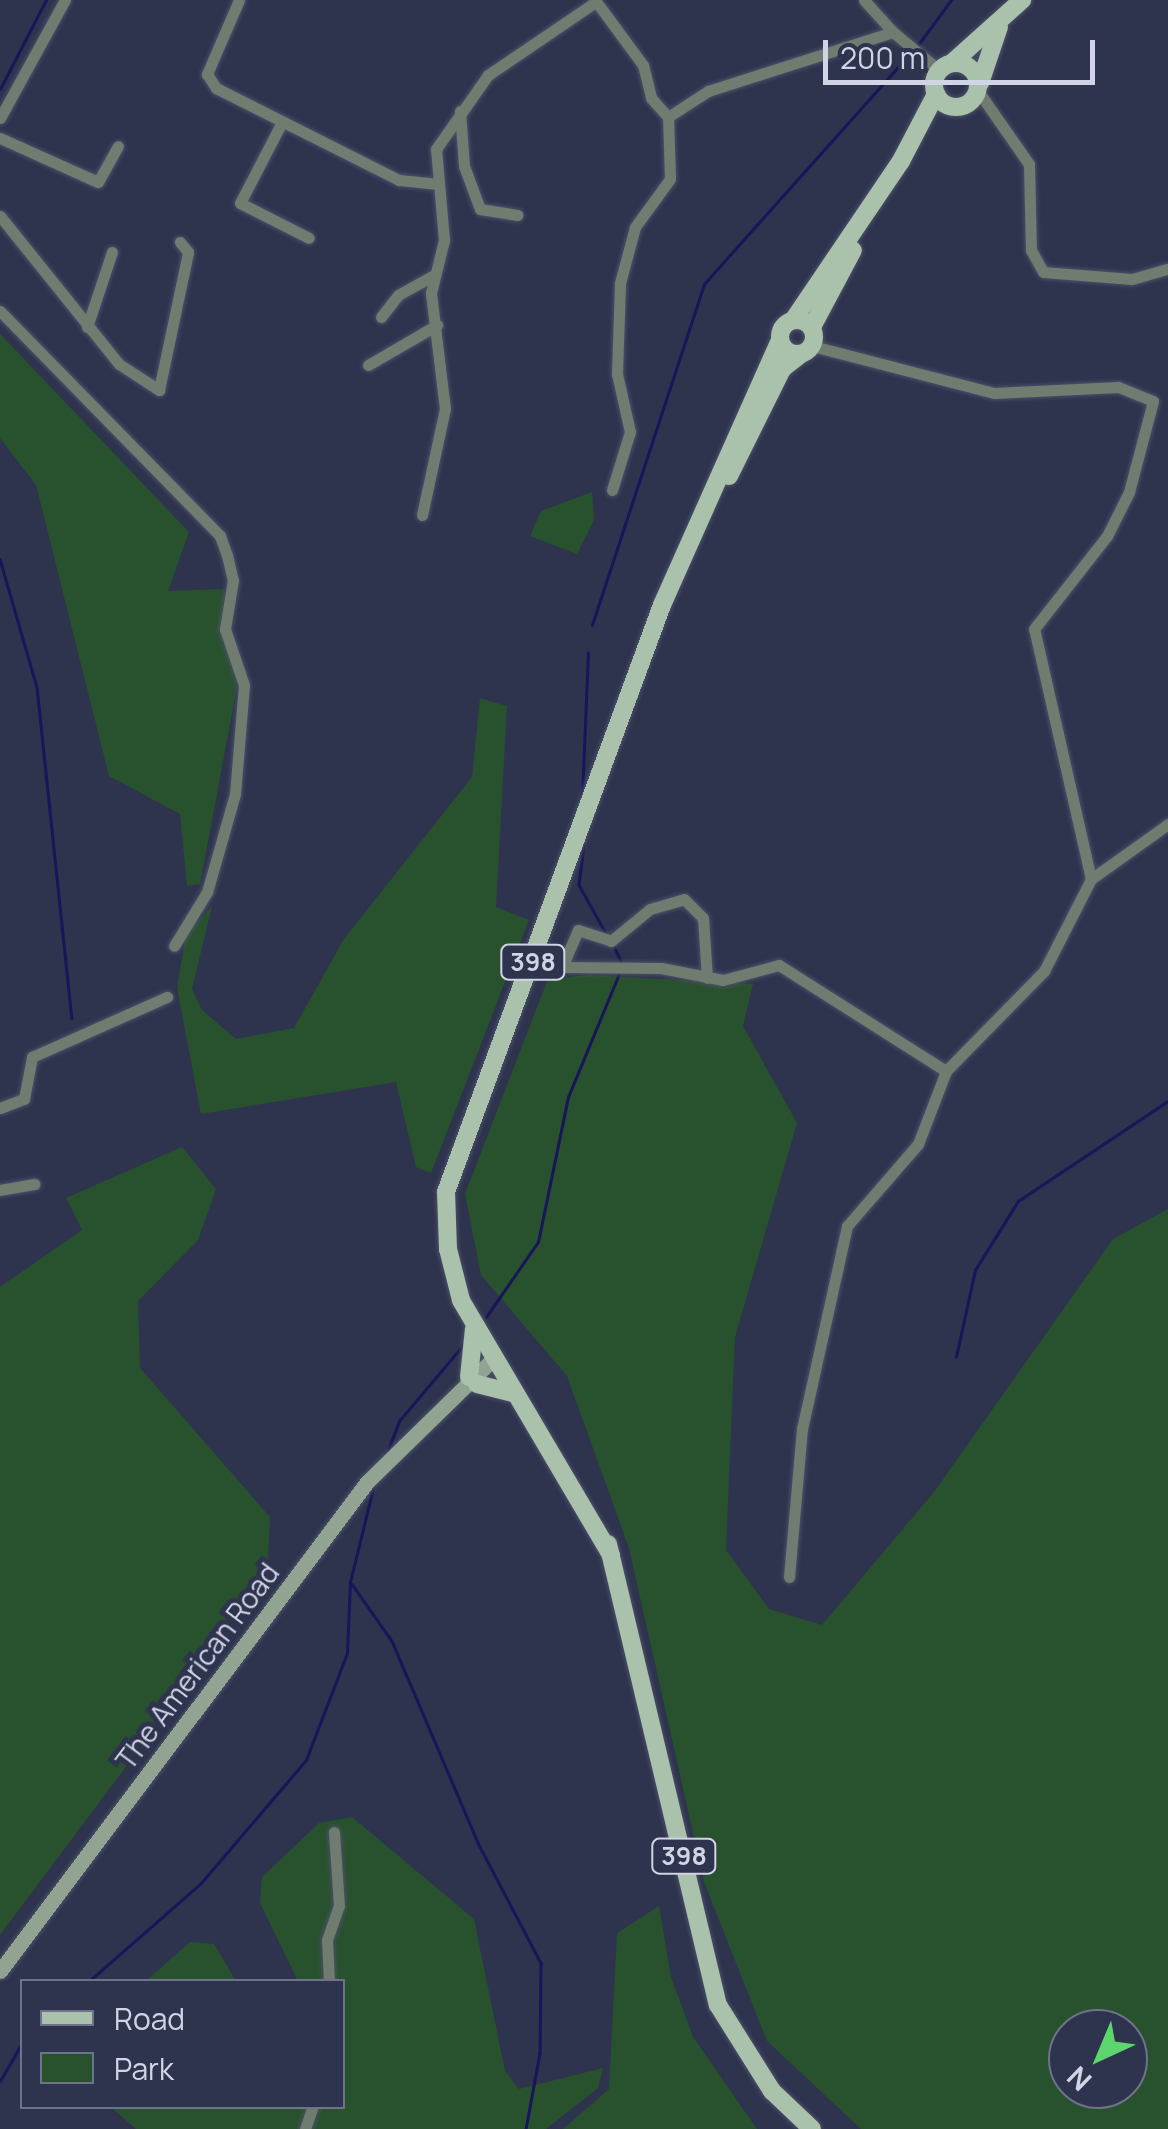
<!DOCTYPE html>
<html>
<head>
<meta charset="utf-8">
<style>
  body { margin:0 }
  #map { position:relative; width:1168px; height:2129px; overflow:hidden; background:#2e334e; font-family:Manrope,sans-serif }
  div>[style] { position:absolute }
  .green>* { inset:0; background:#28522d }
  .stream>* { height:2.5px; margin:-1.25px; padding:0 1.25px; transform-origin:1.25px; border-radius:1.25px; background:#19155a }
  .roads { filter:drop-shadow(0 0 2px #4b5069) drop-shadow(0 0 2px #4b5069) }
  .street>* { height:11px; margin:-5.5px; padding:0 5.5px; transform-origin:5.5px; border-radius:5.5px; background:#707c70 }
  .secondary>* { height:15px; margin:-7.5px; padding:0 7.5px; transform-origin:7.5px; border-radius:7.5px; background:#91a491 }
  .primary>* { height:18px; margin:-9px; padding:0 9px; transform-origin:9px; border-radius:9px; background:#aac2ab }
  .primary>.ring { margin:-9px; padding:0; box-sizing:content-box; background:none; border:18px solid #aac2ab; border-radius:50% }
  span { translate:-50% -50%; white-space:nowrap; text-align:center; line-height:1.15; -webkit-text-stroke:10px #2e334e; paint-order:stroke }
  .shield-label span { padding:2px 8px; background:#2e334e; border:2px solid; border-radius:8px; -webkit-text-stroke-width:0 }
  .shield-label { font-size:25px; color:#d0d4e5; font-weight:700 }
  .street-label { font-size:28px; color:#d0d4e5 }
  .legend { position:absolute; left:20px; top:1979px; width:325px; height:130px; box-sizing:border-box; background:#2e334e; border:2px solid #6f738a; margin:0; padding:12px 18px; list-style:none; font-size:30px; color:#d0d4e5 }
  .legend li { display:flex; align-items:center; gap:20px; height:50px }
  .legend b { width:50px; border:2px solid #6f738a }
  .north { position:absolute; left:1048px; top:2009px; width:100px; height:100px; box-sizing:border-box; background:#2e334e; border:2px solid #6f738a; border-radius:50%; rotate:224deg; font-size:28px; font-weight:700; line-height:40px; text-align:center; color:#d0d4e5 }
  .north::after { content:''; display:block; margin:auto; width:35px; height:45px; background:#5cd56d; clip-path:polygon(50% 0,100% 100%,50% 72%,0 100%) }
  .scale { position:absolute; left:823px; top:40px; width:272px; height:45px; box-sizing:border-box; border:5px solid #d0d4e5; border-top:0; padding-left:12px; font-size:30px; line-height:35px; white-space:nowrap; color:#d0d4e5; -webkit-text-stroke:8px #2e334e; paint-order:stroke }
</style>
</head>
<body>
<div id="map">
  <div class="green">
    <i style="clip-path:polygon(0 334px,189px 532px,168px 591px,224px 589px,237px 687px,200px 884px,187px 886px,180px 814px,109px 776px,36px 485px,0 438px)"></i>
    <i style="clip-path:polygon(592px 492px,594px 520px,577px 554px,530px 536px,541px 511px)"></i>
    <i style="clip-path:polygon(480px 698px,507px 706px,496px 907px,529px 920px,431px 1173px,416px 1167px,396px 1082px,201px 1114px,177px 988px,186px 934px,212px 906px,192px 989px,202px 1010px,236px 1039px,294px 1028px,344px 939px,472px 777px)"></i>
    <i style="clip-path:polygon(evenodd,589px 975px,753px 984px,743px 1026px,797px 1123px,735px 1337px,726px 1550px,769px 1609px,822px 1625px,934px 1492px,1113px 1239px,1168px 1209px,1168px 2129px,861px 2129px,767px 2041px,704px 1882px,629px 1548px,567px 1376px,481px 1275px,465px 1194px,548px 979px,589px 975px,1068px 2029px,1128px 2029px,1128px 2089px,1068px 2089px,1068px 2029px)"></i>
    <i style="clip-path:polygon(182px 1147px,216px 1189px,198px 1240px,138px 1301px,140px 1368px,270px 1517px,267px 1578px,0 1935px,0 1287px,82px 1230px,66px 1198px)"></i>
    <i style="clip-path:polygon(352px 1817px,474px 1919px,505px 2071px,519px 2089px,603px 2068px,598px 2088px,546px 2129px,136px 2129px,111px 2107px,342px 2106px,342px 1982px,298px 1981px,260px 1903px,262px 1877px,319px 1823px)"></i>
    <i style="clip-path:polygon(659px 1906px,671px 1977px,693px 2037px,757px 2129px,563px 2129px,609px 2089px,617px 1933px)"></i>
    <i style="clip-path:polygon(190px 1942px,214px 1944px,236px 1981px,146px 1981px)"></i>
  </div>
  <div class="stream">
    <i style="left:918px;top:45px;width:56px;rotate:-53.7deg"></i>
    <i style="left:0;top:89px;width:100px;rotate:-62.7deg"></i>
    <i style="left:0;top:559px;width:133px;rotate:73.9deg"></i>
    <i style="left:37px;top:687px;width:333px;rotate:84deg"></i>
    <i style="left:592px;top:625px;width:359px;rotate:-71.8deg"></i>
    <i style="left:704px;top:284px;width:306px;rotate:-48.2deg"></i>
    <i style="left:582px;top:796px;width:143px;rotate:-87.6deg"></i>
    <i style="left:584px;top:845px;width:40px;rotate:97.1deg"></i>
    <i style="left:579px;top:885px;width:57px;rotate:60.8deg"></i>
    <i style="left:614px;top:946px;width:17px;rotate:65deg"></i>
    <i style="left:486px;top:1317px;width:91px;rotate:-55.3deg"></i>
    <i style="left:538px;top:1242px;width:148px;rotate:-78.3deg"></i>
    <i style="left:568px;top:1097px;width:133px;rotate:-67.5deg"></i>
    <i style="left:956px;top:1357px;width:89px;rotate:-77.7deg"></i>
    <i style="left:975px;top:1270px;width:81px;rotate:-58.1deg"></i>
    <i style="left:1018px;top:1201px;width:180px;rotate:-33.7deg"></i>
    <i style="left:388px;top:1450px;width:31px;rotate:-69deg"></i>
    <i style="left:399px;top:1421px;width:102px;rotate:-49.8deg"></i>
    <i style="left:352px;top:1584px;width:70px;rotate:54.9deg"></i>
    <i style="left:392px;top:1641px;width:220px;rotate:66.9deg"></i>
    <i style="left:478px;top:1843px;width:136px;rotate:62.3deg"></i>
    <i style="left:541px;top:1963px;width:90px;rotate:90.6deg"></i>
    <i style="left:540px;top:2053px;width:77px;rotate:100.4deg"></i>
    <i style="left:88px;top:1982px;width:150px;rotate:-41.2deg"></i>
    <i style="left:201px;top:1883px;width:162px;rotate:-49.5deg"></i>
    <i style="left:306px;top:1760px;width:115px;rotate:-69deg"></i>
    <i style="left:347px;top:1653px;width:71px;rotate:-87.6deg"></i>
    <i style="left:350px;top:1582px;width:101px;rotate:-76.2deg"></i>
    <i style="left:0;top:2081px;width:44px;rotate:-59.9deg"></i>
  </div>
  <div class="roads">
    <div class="street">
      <i style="left:239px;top:0;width:81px;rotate:113.4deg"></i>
      <i style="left:207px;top:74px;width:17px;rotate:57deg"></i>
      <i style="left:216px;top:88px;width:205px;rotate:26.7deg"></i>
      <i style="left:399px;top:180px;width:40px;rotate:5.7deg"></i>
      <i style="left:595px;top:0;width:81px;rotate:53.6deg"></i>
      <i style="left:643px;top:65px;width:34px;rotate:76deg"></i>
      <i style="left:651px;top:98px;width:25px;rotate:48deg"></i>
      <i style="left:668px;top:117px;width:48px;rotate:-33deg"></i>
      <i style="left:708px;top:91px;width:194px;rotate:-17.7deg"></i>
      <i style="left:893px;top:32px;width:60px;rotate:39.6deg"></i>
      <i style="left:864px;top:0;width:43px;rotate:47.8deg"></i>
      <i style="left:978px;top:91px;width:89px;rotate:55.1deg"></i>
      <i style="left:1029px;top:164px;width:86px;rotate:88.7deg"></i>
      <i style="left:1031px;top:250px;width:25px;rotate:61deg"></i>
      <i style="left:1043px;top:272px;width:89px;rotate:4.5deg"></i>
      <i style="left:1132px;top:279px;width:37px;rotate:-16deg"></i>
      <i style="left:460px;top:111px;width:55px;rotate:85.8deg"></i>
      <i style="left:464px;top:166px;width:46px;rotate:69.6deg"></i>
      <i style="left:480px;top:209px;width:38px;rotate:9deg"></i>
      <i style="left:0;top:118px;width:135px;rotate:-61.2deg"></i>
      <i style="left:282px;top:122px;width:91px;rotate:117.4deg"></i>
      <i style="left:240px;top:203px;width:77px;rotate:26.9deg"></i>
      <i style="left:0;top:138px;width:107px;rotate:24.2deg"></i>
      <i style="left:98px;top:182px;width:41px;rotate:-60.9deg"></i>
      <i style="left:0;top:216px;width:190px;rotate:51.2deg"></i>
      <i style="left:119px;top:364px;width:48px;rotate:33deg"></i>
      <i style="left:159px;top:390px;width:141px;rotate:-78.1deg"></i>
      <i style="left:188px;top:252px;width:13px;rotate:-129deg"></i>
      <i style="left:0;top:311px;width:315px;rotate:45.6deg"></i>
      <i style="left:220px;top:536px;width:20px;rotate:70deg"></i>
      <i style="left:227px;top:555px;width:26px;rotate:77deg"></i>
      <i style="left:233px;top:580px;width:50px;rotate:99.3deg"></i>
      <i style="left:225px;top:629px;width:59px;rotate:71.3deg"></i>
      <i style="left:244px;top:685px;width:109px;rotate:94.7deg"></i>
      <i style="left:235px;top:794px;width:102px;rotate:105.9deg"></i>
      <i style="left:207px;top:892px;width:63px;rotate:121.4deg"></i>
      <i style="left:381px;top:317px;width:28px;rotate:-52deg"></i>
      <i style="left:398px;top:295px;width:39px;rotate:-29deg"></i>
      <i style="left:87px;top:327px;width:79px;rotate:-71.6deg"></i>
      <i style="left:368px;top:365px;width:80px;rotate:-30.1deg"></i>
      <i style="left:612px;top:490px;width:61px;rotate:-72.8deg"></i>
      <i style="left:630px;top:432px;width:59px;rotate:-102.6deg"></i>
      <i style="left:617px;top:374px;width:91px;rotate:-88.1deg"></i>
      <i style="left:620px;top:283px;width:58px;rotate:-75deg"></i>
      <i style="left:635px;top:227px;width:59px;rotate:-53.9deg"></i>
      <i style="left:670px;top:179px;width:62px;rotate:-91.8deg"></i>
      <i style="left:422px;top:515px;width:108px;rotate:-77.8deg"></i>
      <i style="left:445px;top:409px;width:117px;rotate:-96.9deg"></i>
      <i style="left:431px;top:293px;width:55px;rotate:-76.2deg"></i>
      <i style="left:444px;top:240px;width:91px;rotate:-95deg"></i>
      <i style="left:436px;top:149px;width:90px;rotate:-54.9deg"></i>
      <i style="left:488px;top:75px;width:128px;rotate:-34.2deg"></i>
      <i style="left:1091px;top:879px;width:95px;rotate:-35.5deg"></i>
      <i style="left:535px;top:956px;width:29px;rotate:22deg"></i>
      <i style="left:562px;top:967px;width:99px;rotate:0.6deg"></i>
      <i style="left:661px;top:968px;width:63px;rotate:11deg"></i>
      <i style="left:723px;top:980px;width:58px;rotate:-15deg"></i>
      <i style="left:779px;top:965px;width:198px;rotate:32.4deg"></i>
      <i style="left:562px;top:967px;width:40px;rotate:-66.6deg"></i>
      <i style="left:578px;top:930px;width:35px;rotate:18deg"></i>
      <i style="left:611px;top:941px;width:50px;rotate:-39.4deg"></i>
      <i style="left:650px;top:909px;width:35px;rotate:-16deg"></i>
      <i style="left:684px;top:899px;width:27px;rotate:45deg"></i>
      <i style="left:703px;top:918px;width:60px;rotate:86.2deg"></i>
      <i style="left:0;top:1108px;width:26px;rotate:-21deg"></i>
      <i style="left:24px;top:1099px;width:43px;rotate:-79.2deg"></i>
      <i style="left:32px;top:1057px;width:148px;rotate:-24deg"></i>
      <i style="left:0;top:1190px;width:35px;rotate:-10deg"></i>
      <i style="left:789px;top:1577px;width:149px;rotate:-85deg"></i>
      <i style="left:802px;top:1429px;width:208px;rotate:-77.5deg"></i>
      <i style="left:847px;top:1226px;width:108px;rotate:-49.1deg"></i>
      <i style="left:918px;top:1144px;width:78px;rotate:-69deg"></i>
      <i style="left:946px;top:1071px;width:140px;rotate:-45.6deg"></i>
      <i style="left:1044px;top:971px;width:103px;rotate:-62.9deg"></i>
      <i style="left:1091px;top:879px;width:256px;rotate:-102.8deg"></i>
      <i style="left:1034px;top:629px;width:118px;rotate:-51.9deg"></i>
      <i style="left:1107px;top:536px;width:49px;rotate:-63.4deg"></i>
      <i style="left:1129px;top:492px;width:94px;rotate:-75.2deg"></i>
      <i style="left:1153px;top:401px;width:38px;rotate:-158deg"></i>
      <i style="left:1118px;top:387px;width:124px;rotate:177.2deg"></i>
      <i style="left:994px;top:393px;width:188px;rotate:-165.5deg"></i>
      <i style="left:329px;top:1982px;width:42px;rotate:-92.7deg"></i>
      <i style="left:327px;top:1940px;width:36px;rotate:-71deg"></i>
      <i style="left:339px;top:1906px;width:74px;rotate:-93.9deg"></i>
      <i style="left:305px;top:2129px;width:24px;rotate:-71deg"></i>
    </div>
    <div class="secondary">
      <i style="left:0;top:1971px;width:611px;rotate:-53.11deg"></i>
      <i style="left:367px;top:1482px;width:179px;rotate:-44.3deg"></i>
    </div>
    <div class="primary">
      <i style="left:953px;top:62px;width:93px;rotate:-41.9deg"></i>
      <i class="ring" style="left:934px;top:63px;width:26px;height:26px"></i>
      <i style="left:980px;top:83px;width:59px;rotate:-71.3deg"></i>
      <i style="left:794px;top:319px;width:191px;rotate:-55.9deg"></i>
      <i style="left:901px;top:161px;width:76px;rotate:-62.4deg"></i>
      <i class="ring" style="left:780px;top:320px;width:16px;height:16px"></i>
      <i style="left:812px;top:327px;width:87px;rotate:-62deg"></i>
      <i style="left:729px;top:476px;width:119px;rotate:-63.6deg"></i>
      <i style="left:782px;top:369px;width:24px;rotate:-38deg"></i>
      <i style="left:469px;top:1377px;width:48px;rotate:-84.1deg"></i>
      <i style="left:477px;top:1384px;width:38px;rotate:14deg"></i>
      <i style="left:608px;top:1544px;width:474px;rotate:76.6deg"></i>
      <i style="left:718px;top:2005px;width:102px;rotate:57.9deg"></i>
      <i style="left:772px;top:2091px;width:55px;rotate:43.5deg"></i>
      <i style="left:611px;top:1555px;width:296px;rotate:-120.5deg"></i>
      <i style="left:461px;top:1300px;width:53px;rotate:-104.3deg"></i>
      <i style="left:448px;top:1249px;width:57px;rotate:-92deg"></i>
      <i style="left:446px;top:1192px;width:625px;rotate:-69.8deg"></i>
      <i style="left:662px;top:605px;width:290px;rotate:-66deg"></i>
    </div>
  </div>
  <div class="shield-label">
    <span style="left:533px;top:962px">398</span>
    <span style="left:684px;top:1856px">398</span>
  </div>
  <div class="street-label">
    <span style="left:197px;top:1666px;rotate:-53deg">The American Road</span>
  </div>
  <ul class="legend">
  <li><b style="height:12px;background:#aac2ab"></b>Road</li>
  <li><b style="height:28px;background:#28522d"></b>Park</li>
  </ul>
  <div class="north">N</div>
  <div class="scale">200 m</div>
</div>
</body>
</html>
